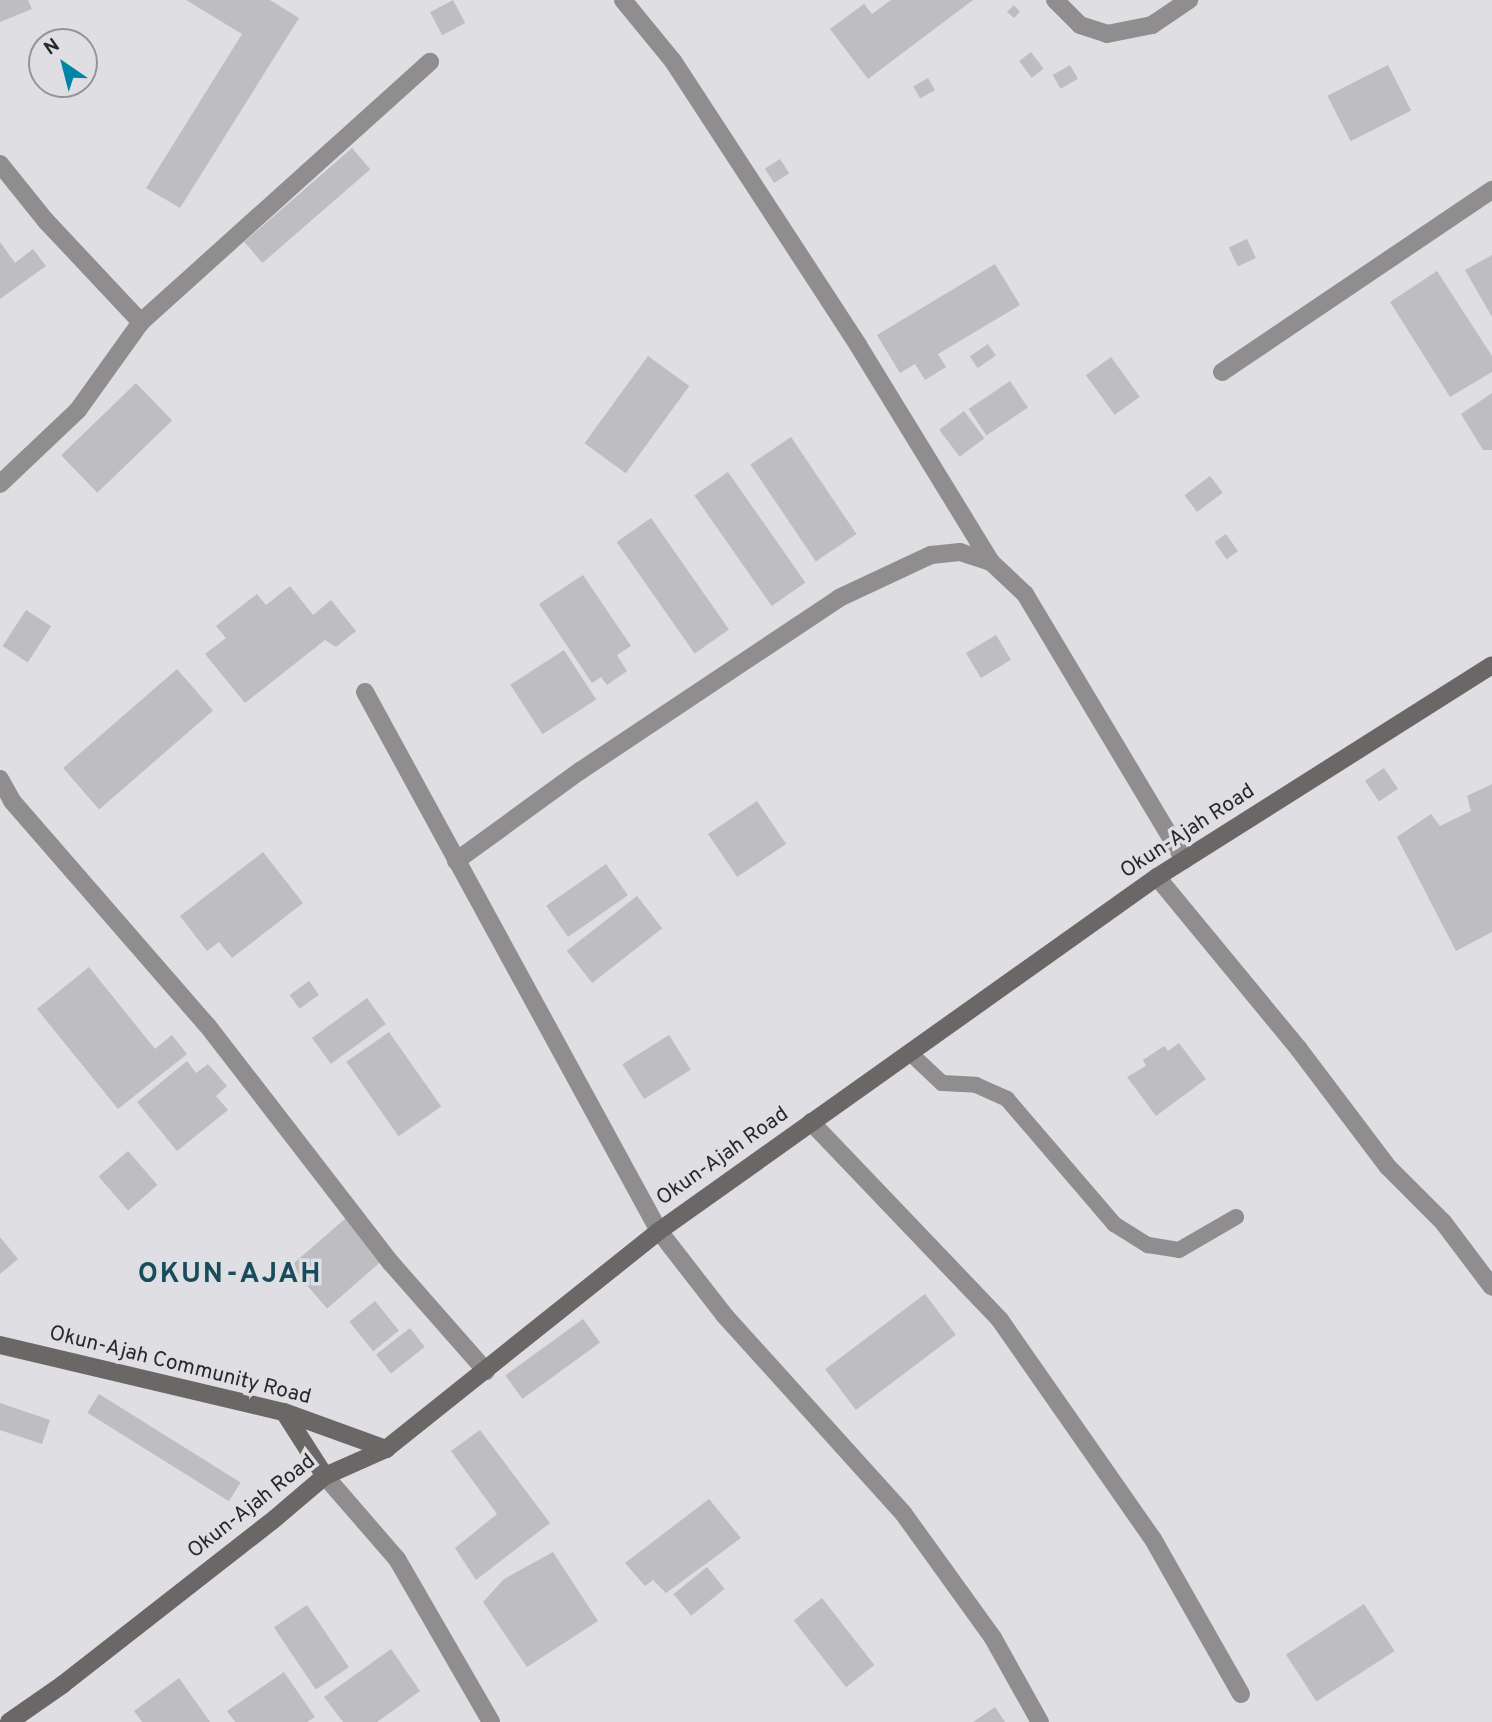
<!DOCTYPE html>
<html>
<head>
<meta charset="utf-8">
<style>
  body { margin:0 }
  #map { position:relative; width:1492px; height:1722px; overflow:hidden; background:#dedee3; font-family:Overpass,sans-serif }
  div>[style] { position:absolute }
  .building>* { inset:0; background:#bebdc1; transform-origin:0 0 }
  .lane>* { height:16px; margin:-8px; padding:0 8px; transform-origin:8px; border-radius:8px; background:#8f8d8d }
  .street>* { height:18px; margin:-9px; padding:0 9px; transform-origin:9px; border-radius:9px; background:#8f8d8d }
  .secondary>* { height:18px; margin:-9px; padding:0 9px; transform-origin:9px; border-radius:9px; background:#6a6766 }
  span { translate:-50% -50%; white-space:nowrap; text-align:center; line-height:1.15; -webkit-text-stroke:7px #dedee3; paint-order:stroke }
  .street-label { font-size:21px; color:#28282a }
  .district-label { font-size:28px; color:#184b5c; font-weight:700; letter-spacing:2px }
  .north { position:absolute; left:28px; top:28px; width:70px; height:70px; box-sizing:border-box; background:#dedee3; border:2px solid #959599; border-radius:50%; rotate:325deg; font-size:19px; font-weight:700; line-height:28px; text-align:center; color:#28282a }
  .north::after { content:''; display:block; margin:auto; width:24px; height:32px; background:#0085a7; clip-path:polygon(50% 0,100% 100%,50% 72%,0 100%) }
</style>
</head>
<body>
<div id="map">
  <div class="building">
    <i style="clip-path:polygon(0 0,28px 0,32px 9px,0 22px)"></i>
    <i style="clip-path:polygon(186px 0,270px 0,299px 18px,180px 208px,146px 188px,242px 34px)"></i>
    <i style="left:453px;top:0;width:26px;height:26px;rotate:62deg"></i>
    <i style="clip-path:polygon(891px 0,973px 0,868px 79px,830px 29px,864px 4px,872px 14px)"></i>
    <i style="clip-path:polygon(1014px 5px,1020px 12px,1014px 18px,1007px 12px)"></i>
    <i style="left:1031px;top:52px;width:21px;height:15px;rotate:53deg"></i>
    <i style="left:1070px;top:65px;width:16px;height:20px;rotate:60deg"></i>
    <i style="left:1388px;top:65px;width:51px;height:68px;rotate:63deg"></i>
    <i style="left:928px;top:78px;width:14px;height:17px;rotate:60deg"></i>
    <i style="left:352px;top:148px;width:28px;height:143px;rotate:49deg"></i>
    <i style="left:780px;top:159px;width:17px;height:18px;rotate:57deg"></i>
    <i style="left:1247px;top:239px;width:21px;height:20px;rotate:65deg"></i>
    <i style="clip-path:polygon(0 242px,15px 263px,33px 249px,46px 266px,0 299px)"></i>
    <i style="clip-path:polygon(1492px 255px,1492px 317px,1465px 270px)"></i>
    <i style="clip-path:polygon(995px 264px,1020px 305px,938px 354px,946px 367px,925px 380px,915px 364px,900px 373px,877px 335px)"></i>
    <i style="clip-path:polygon(1437px 271px,1492px 356px,1492px 372px,1450px 397px,1390px 302px)"></i>
    <i style="left:988px;top:344px;width:14px;height:22px;rotate:56deg"></i>
    <i style="left:648px;top:356px;width:51px;height:108px;rotate:36deg"></i>
    <i style="left:1111px;top:357px;width:49px;height:31px;rotate:54deg"></i>
    <i style="left:1010px;top:381px;width:32px;height:50px;rotate:56deg"></i>
    <i style="left:136px;top:383px;width:52px;height:104px;rotate:46deg"></i>
    <i style="clip-path:polygon(1492px 393px,1492px 450px,1483px 450px,1461px 414px)"></i>
    <i style="left:964px;top:411px;width:34px;height:31px;rotate:53deg"></i>
    <i style="left:791px;top:437px;width:117px;height:49px;rotate:56deg"></i>
    <i style="left:728px;top:472px;width:135px;height:41px;rotate:55deg"></i>
    <i style="left:1210px;top:476px;width:21px;height:32px;rotate:53deg"></i>
    <i style="left:651px;top:518px;width:136px;height:42px;rotate:55deg"></i>
    <i style="left:1226px;top:534px;width:21px;height:14px;rotate:55deg"></i>
    <i style="clip-path:polygon(583px 575px,631px 646px,617px 655px,627px 671px,607px 685px,601px 677px,592px 683px,539px 604px)"></i>
    <i style="clip-path:polygon(290px 586px,313px 615px,331px 600px,356px 631px,336px 647px,325px 640px,245px 703px,205px 654px,226px 638px,216px 626px,257px 594px,266px 605px)"></i>
    <i style="left:26px;top:610px;width:30px;height:43px;rotate:33deg"></i>
    <i style="left:996px;top:635px;width:29px;height:35px;rotate:59deg"></i>
    <i style="left:564px;top:650px;width:59px;height:64px;rotate:57deg"></i>
    <i style="left:177px;top:669px;width:55px;height:151px;rotate:49deg"></i>
    <i style="left:1384px;top:768px;width:25px;height:23px;rotate:56deg"></i>
    <i style="clip-path:polygon(1492px 784px,1492px 932px,1456px 951px,1397px 837px,1431px 814px,1440px 826px,1471px 811px,1467px 796px)"></i>
    <i style="left:757px;top:801px;width:52px;height:59px;rotate:56deg"></i>
    <i style="clip-path:polygon(263px 852px,303px 903px,232px 958px,219px 942px,207px 951px,180px 916px)"></i>
    <i style="left:606px;top:864px;width:38px;height:73px;rotate:55deg"></i>
    <i style="left:637px;top:896px;width:41px;height:89px;rotate:52deg"></i>
    <i style="clip-path:polygon(89px 967px,155px 1049px,172px 1035px,187px 1054px,118px 1109px,37px 1009px)"></i>
    <i style="left:309px;top:981px;width:17px;height:24px;rotate:54deg"></i>
    <i style="left:367px;top:998px;width:32px;height:68px;rotate:54deg"></i>
    <i style="left:389px;top:1032px;width:91px;height:52px;rotate:55deg"></i>
    <i style="left:669px;top:1035px;width:41px;height:55px;rotate:58deg"></i>
    <i style="clip-path:polygon(1179px 1043px,1206px 1079px,1156px 1116px,1127px 1077px,1146px 1066px,1143px 1060px,1164px 1046px,1168px 1051px)"></i>
    <i style="clip-path:polygon(187px 1061px,196px 1073px,208px 1064px,227px 1086px,216px 1096px,228px 1110px,177px 1151px,137px 1102px)"></i>
    <i style="left:128px;top:1151px;width:45px;height:39px;rotate:49deg"></i>
    <i style="left:347px;top:1217px;width:56px;height:75px;rotate:49deg"></i>
    <i style="clip-path:polygon(0 1237px,18px 1259px,0 1274px)"></i>
    <i style="left:925px;top:1294px;width:51px;height:125px;rotate:53deg"></i>
    <i style="left:375px;top:1301px;width:38px;height:33px;rotate:51deg"></i>
    <i style="left:583px;top:1319px;width:29px;height:96px;rotate:54deg"></i>
    <i style="left:410px;top:1328px;width:24px;height:43px;rotate:52deg"></i>
    <i style="left:99px;top:1394px;width:167px;height:22px;rotate:32deg"></i>
    <i style="clip-path:polygon(0 1403px,50px 1420px,42px 1444px,0 1430px)"></i>
    <i style="clip-path:polygon(480px 1430px,550px 1523px,476px 1580px,455px 1548px,497px 1514px,451px 1451px)"></i>
    <i style="clip-path:polygon(709px 1499px,741px 1538px,666px 1593px,653px 1580px,645px 1586px,625px 1563px)"></i>
    <i style="clip-path:polygon(553px 1552px,598px 1621px,527px 1667px,483px 1602px,504px 1579px)"></i>
    <i style="left:707px;top:1567px;width:28px;height:43px;rotate:51deg"></i>
    <i style="left:822px;top:1598px;width:85px;height:36px;rotate:52deg"></i>
    <i style="left:1364px;top:1604px;width:56px;height:93px;rotate:57deg"></i>
    <i style="left:307px;top:1605px;width:75px;height:40px;rotate:56deg"></i>
    <i style="clip-path:polygon(391px 1649px,420px 1691px,377px 1722px,343px 1722px,324px 1697px)"></i>
    <i style="clip-path:polygon(284px 1672px,315px 1717px,307px 1722px,235px 1722px,227px 1711px)"></i>
    <i style="clip-path:polygon(179px 1678px,210px 1722px,142px 1722px,134px 1711px)"></i>
    <i style="clip-path:polygon(995px 1707px,1005px 1722px,973px 1722px)"></i>
  </div>
  <div class="lane">
    <i style="left:910px;top:1053px;width:44px;rotate:43.2deg"></i>
    <i style="left:942px;top:1083px;width:34px;rotate:3deg"></i>
    <i style="left:976px;top:1085px;width:34px;rotate:24deg"></i>
    <i style="left:1007px;top:1099px;width:165px;rotate:49.4deg"></i>
    <i style="left:1114px;top:1224px;width:40px;rotate:32deg"></i>
    <i style="left:1148px;top:1245px;width:31px;rotate:9deg"></i>
    <i style="left:1179px;top:1250px;width:66px;rotate:-30.1deg"></i>
  </div>
  <div class="street">
    <i style="left:623px;top:0;width:79px;rotate:50.7deg"></i>
    <i style="left:673px;top:61px;width:339px;rotate:56.9deg"></i>
    <i style="left:858px;top:345px;width:255px;rotate:58.5deg"></i>
    <i style="left:991px;top:562px;width:47px;rotate:43.3deg"></i>
    <i style="left:1025px;top:594px;width:310px;rotate:59.1deg"></i>
    <i style="left:1055px;top:0;width:35px;rotate:45deg"></i>
    <i style="left:1080px;top:25px;width:28px;rotate:18deg"></i>
    <i style="left:1107px;top:34px;width:46px;rotate:-11.3deg"></i>
    <i style="left:1152px;top:25px;width:45px;rotate:-34deg"></i>
    <i style="left:0;top:164px;width:73px;rotate:51.1deg"></i>
    <i style="left:46px;top:221px;width:139px;rotate:46.8deg"></i>
    <i style="left:1222px;top:372px;width:326px;rotate:-34deg"></i>
    <i style="left:0;top:484px;width:108px;rotate:-43.5deg"></i>
    <i style="left:78px;top:410px;width:108px;rotate:-54.4deg"></i>
    <i style="left:141px;top:322px;width:389px;rotate:-42deg"></i>
    <i style="left:365px;top:692px;width:614px;rotate:61.39deg"></i>
    <i style="left:659px;top:1231px;width:108px;rotate:52.2deg"></i>
    <i style="left:725px;top:1316px;width:266px;rotate:47.9deg"></i>
    <i style="left:903px;top:1513px;width:154px;rotate:54.2deg"></i>
    <i style="left:993px;top:1638px;width:96px;rotate:60.8deg"></i>
    <i style="left:0;top:779px;width:25px;rotate:61deg"></i>
    <i style="left:12px;top:801px;width:297px;rotate:49deg"></i>
    <i style="left:207px;top:1025px;width:301px;rotate:52.3deg"></i>
    <i style="left:391px;top:1263px;width:144px;rotate:48.7deg"></i>
    <i style="left:456px;top:861px;width:153px;rotate:-36deg"></i>
    <i style="left:580px;top:771px;width:311px;rotate:-33.7deg"></i>
    <i style="left:839px;top:598px;width:102px;rotate:-25.1deg"></i>
    <i style="left:931px;top:555px;width:29px;rotate:-6deg"></i>
    <i style="left:960px;top:552px;width:33px;rotate:18deg"></i>
    <i style="left:1157px;top:877px;width:222px;rotate:50.5deg"></i>
    <i style="left:1298px;top:1048px;width:149px;rotate:52.9deg"></i>
    <i style="left:1388px;top:1167px;width:78px;rotate:45deg"></i>
    <i style="left:1443px;top:1222px;width:81px;rotate:53deg"></i>
    <i style="left:811px;top:1122px;width:274px;rotate:46.3deg"></i>
    <i style="left:1000px;top:1320px;width:269px;rotate:55.1deg"></i>
    <i style="left:1154px;top:1541px;width:176px;rotate:60.4deg"></i>
    <i style="left:325px;top:1476px;width:110px;rotate:49.1deg"></i>
    <i style="left:397px;top:1559px;width:188px;rotate:60deg"></i>
  </div>
  <div class="secondary">
    <i style="left:0;top:1345px;width:292px;rotate:13.3deg"></i>
    <i style="left:284px;top:1412px;width:109px;rotate:19.9deg"></i>
    <i style="left:284px;top:1412px;width:76px;rotate:57.4deg"></i>
    <i style="left:9px;top:1722px;width:65px;rotate:-34.9deg"></i>
    <i style="left:62px;top:1685px;width:266px;rotate:-38deg"></i>
    <i style="left:272px;top:1521px;width:70px;rotate:-40.3deg"></i>
    <i style="left:325px;top:1476px;width:67px;rotate:-23.9deg"></i>
    <i style="left:386px;top:1449px;width:349px;rotate:-38.6deg"></i>
    <i style="left:659px;top:1231px;width:611px;rotate:-35.41deg"></i>
    <i style="left:1157px;top:877px;width:396px;rotate:-32.3deg"></i>
  </div>
  <div class="street-label">
    <span style="left:1188px;top:832px;rotate:-33deg">Okun-Ajah Road</span>
    <span style="left:723px;top:1157px;rotate:-35deg">Okun-Ajah Road</span>
    <span style="left:180px;top:1366px;rotate:14deg">Okun-Ajah Community Road</span>
    <span style="left:252px;top:1507px;rotate:-38deg">Okun-Ajah Road</span>
  </div>
  <div class="district-label">
    <span style="left:230px;top:1275px">OKUN-AJAH</span>
  </div>
  <div class="north">N</div>
</div>
</body>
</html>
